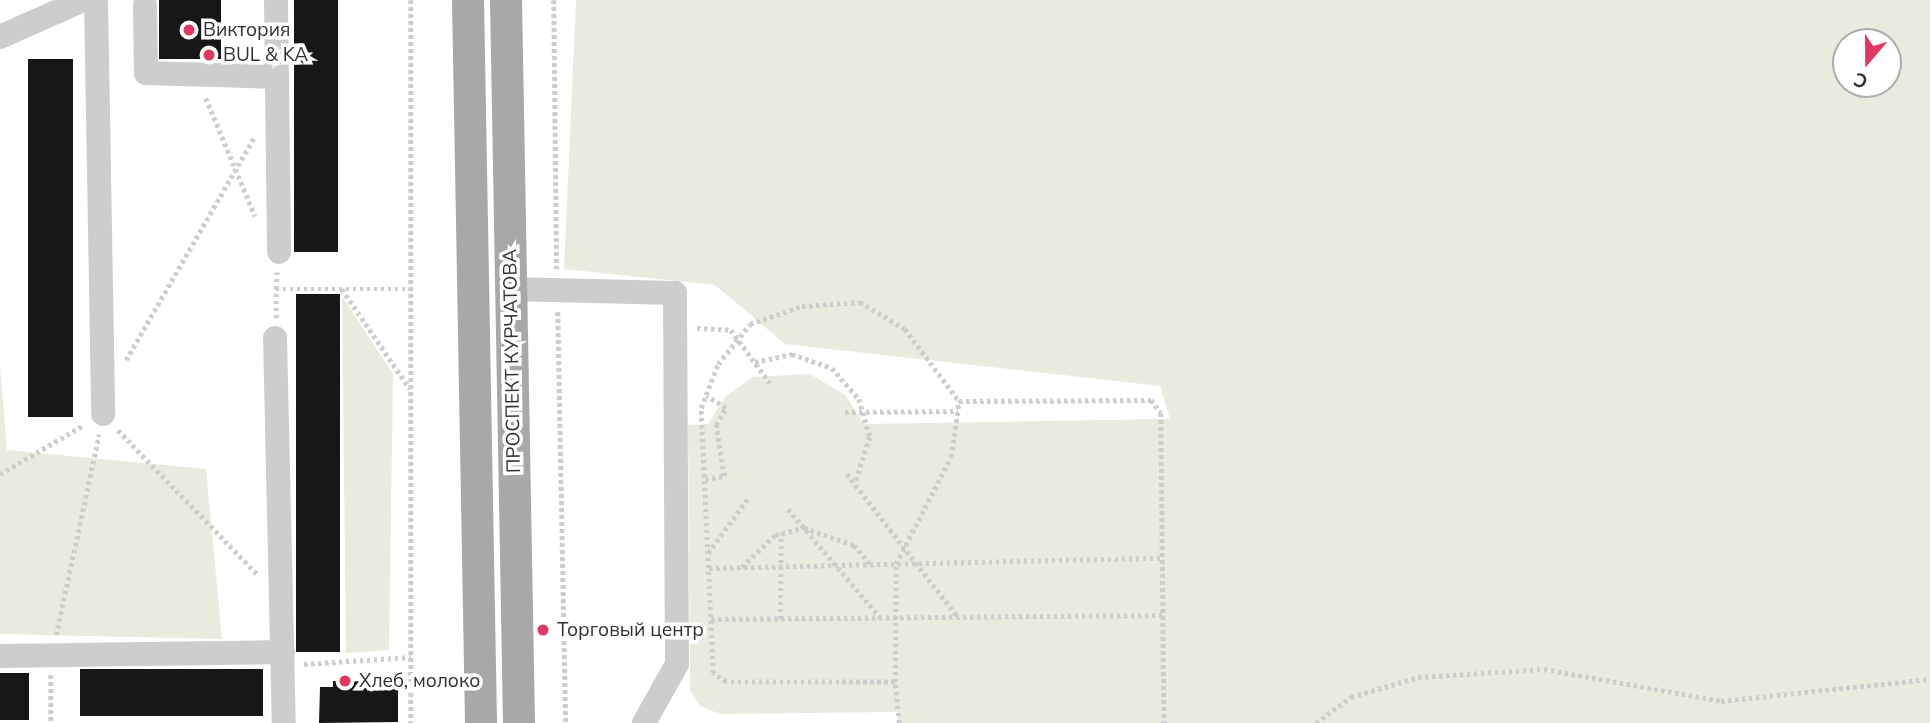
<!DOCTYPE html>
<html>
<head>
<meta charset="utf-8">
<style>
  body { margin:0 }
  #map { position:relative; width:1930px; height:723px; overflow:hidden; background:#fff; font-family:Mulish,sans-serif }
  div>[style] { position:absolute }
  .green>* { inset:0; background:#e8ecde }
  .building>* { inset:0; background:#171717; transform-origin:0 0 }
  .path>* { height:4.5px; margin-top:-2.25px; transform-origin:0; background:repeating-linear-gradient(90deg,#cdcdcd 0 3.5px,transparent 0 7px) }
  .minor>* { height:24px; margin:-12px; padding:0 12px; transform-origin:12px; border-radius:12px; background:#cdcdcd }
  .major>* { height:32px; margin:-16px; padding:0 16px; transform-origin:16px; border-radius:16px; background:#a8a8a8 }
  .dots>* { width:19px; height:19px; translate:-50% -50%; box-sizing:border-box; border:4px solid #fff; border-radius:50% }
  span { translate:-50% -50%; white-space:nowrap; text-align:center; line-height:1.15; -webkit-text-stroke:7px #fff; paint-order:stroke }
  .poi-label { font-size:19px; color:#303030 }
  .left { translate:0 -50%; text-align:left }
  .street-label { font-size:19px; color:#303030 }
  .north { position:absolute; left:1832px; top:28px; width:70px; height:70px; box-sizing:border-box; background:#fff; border:2px solid #acacac; border-radius:50%; rotate:200deg; font-size:19px; font-weight:700; line-height:28px; text-align:center; color:#303030 }
  .north::after { content:''; display:block; margin:auto; width:24px; height:32px; background:#e0385f; clip-path:polygon(50% 0,100% 100%,50% 72%,0 100%) }
</style>
</head>
<body>
<div id="map">
  <div class="green">
    <i style="clip-path:polygon(evenodd,576px 0,1930px 0,1930px 723px,898px 723px,897px 712px,720px 714px,700px 706px,690px 690px,688px 425px,708px 424px,725px 397px,753px 377px,810px 374px,845px 395px,864px 424px,1170px 419px,1160px 386px,785px 344px,715px 285px,564px 269px,576px 0,1846px 42px,1888px 42px,1888px 84px,1846px 84px,1846px 42px)"></i>
    <i style="clip-path:polygon(342px 296px,393px 374px,389px 650px,346px 653px)"></i>
    <i style="clip-path:polygon(0 366px,7px 450px,206px 469px,222px 639px,0 634px)"></i>
  </div>
  <div class="building">
    <i style="left:159px;top:0;width:62px;height:59px"></i>
    <i style="left:294px;top:0;width:44px;height:252px"></i>
    <i style="left:28px;top:59px;width:45px;height:358px"></i>
    <i style="left:296px;top:294px;width:44px;height:358px"></i>
    <i style="left:263px;top:669px;width:47px;height:183px;rotate:90deg"></i>
    <i style="left:29px;top:673px;width:47px;height:29px;rotate:90deg"></i>
    <i style="clip-path:polygon(333px 681px,398px 682px,398px 722px,319px 723px,320px 687px,333px 687px)"></i>
  </div>
  <div class="path">
    <i style="left:411px;top:0;width:723px;rotate:90deg"></i>
    <i style="left:554px;top:0;width:269px;rotate:89.4deg"></i>
    <i style="left:206px;top:98px;width:128px;rotate:67.4deg"></i>
    <i style="left:276px;top:289px;width:17px;rotate:-87deg"></i>
    <i style="left:342px;top:289px;width:121px;rotate:55.8deg"></i>
    <i style="left:558px;top:312px;width:411px;rotate:88.9deg"></i>
    <i style="left:276px;top:318px;width:29px;rotate:-90deg"></i>
    <i style="left:276px;top:289px;width:135px"></i>
    <i style="left:697px;top:328px;width:34px;rotate:3deg"></i>
    <i style="left:731px;top:330px;width:66px;rotate:53.7deg"></i>
    <i style="left:126px;top:360px;width:257px;rotate:-60.1deg"></i>
    <i style="left:755px;top:362px;width:38px;rotate:-12deg"></i>
    <i style="left:792px;top:354px;width:42px;rotate:19.3deg"></i>
    <i style="left:832px;top:368px;width:41px;rotate:48.9deg"></i>
    <i style="left:859px;top:399px;width:40px;rotate:74deg"></i>
    <i style="left:870px;top:437px;width:49px;rotate:107.7deg"></i>
    <i style="left:845px;top:412px;width:113px;rotate:-0.5deg"></i>
    <i style="left:118px;top:430px;width:202px;rotate:46deg"></i>
    <i style="left:0;top:474px;width:97px;rotate:-30.3deg"></i>
    <i style="left:847px;top:474px;width:180px;rotate:52.2deg"></i>
    <i style="left:705px;top:479px;width:19px;rotate:-9deg"></i>
    <i style="left:724px;top:476px;width:52px;rotate:-98.9deg"></i>
    <i style="left:716px;top:425px;width:20px;rotate:-60deg"></i>
    <i style="left:726px;top:408px;width:23px;rotate:-149deg"></i>
    <i style="left:788px;top:509px;width:142px;rotate:49.6deg"></i>
    <i style="left:708px;top:553px;width:69px;rotate:-53.8deg"></i>
    <i style="left:742px;top:567px;width:46px;rotate:-44.1deg"></i>
    <i style="left:775px;top:535px;width:30px;rotate:-14deg"></i>
    <i style="left:804px;top:528px;width:53px;rotate:18.8deg"></i>
    <i style="left:854px;top:545px;width:25px;rotate:50deg"></i>
    <i style="left:709px;top:568px;width:454px;rotate:-1.3deg"></i>
    <i style="left:711px;top:619px;width:452px;rotate:-0.5deg"></i>
    <i style="left:780px;top:619px;width:86px;rotate:-89.3deg"></i>
    <i style="left:56px;top:635px;width:205px;rotate:-77.9deg"></i>
    <i style="left:304px;top:664px;width:107px;rotate:-3.7deg"></i>
    <i style="left:51px;top:675px;width:48px;rotate:90deg"></i>
    <i style="left:895px;top:682px;width:118px;rotate:-89.5deg"></i>
    <i style="left:896px;top:564px;width:120px;rotate:-62.8deg"></i>
    <i style="left:951px;top:457px;width:57px;rotate:-81.9deg"></i>
    <i style="left:899px;top:723px;width:41px;rotate:-95.6deg"></i>
    <i style="left:895px;top:682px;width:169px;rotate:180deg"></i>
    <i style="left:726px;top:682px;width:16px;rotate:-145deg"></i>
    <i style="left:713px;top:673px;width:265px;rotate:-92.6deg"></i>
    <i style="left:701px;top:408px;width:47px;rotate:-68.9deg"></i>
    <i style="left:718px;top:364px;width:51px;rotate:-51.3deg"></i>
    <i style="left:750px;top:324px;width:55px;rotate:-19.1deg"></i>
    <i style="left:802px;top:306px;width:58px;rotate:-3.9deg"></i>
    <i style="left:860px;top:302px;width:52px;rotate:31deg"></i>
    <i style="left:905px;top:329px;width:90px;rotate:53.1deg"></i>
    <i style="left:959px;top:401px;width:192px;rotate:-0.3deg"></i>
    <i style="left:1151px;top:400px;width:16px;rotate:52deg"></i>
    <i style="left:1161px;top:413px;width:310px;rotate:89.4deg"></i>
    <i style="left:1316px;top:723px;width:44px;rotate:-36.6deg"></i>
    <i style="left:1351px;top:697px;width:70px;rotate:-16.6deg"></i>
    <i style="left:1418px;top:677px;width:126px;rotate:-3.6deg"></i>
    <i style="left:1544px;top:669px;width:180px;rotate:10.2deg"></i>
    <i style="left:1721px;top:701px;width:210px;rotate:-6deg"></i>
  </div>
  <div class="minor">
    <i style="left:96px;top:0;width:414px;rotate:89deg"></i>
    <i style="left:276px;top:0;width:252px;rotate:89.3deg"></i>
    <i style="left:145px;top:5px;width:68px;rotate:89.2deg"></i>
    <i style="left:146px;top:73px;width:131px;rotate:1.7deg"></i>
    <i style="left:0;top:37px;width:91px;rotate:-24deg"></i>
    <i style="left:511px;top:289px;width:164px;rotate:1.4deg"></i>
    <i style="left:675px;top:293px;width:371px;rotate:89.7deg"></i>
    <i style="left:677px;top:664px;width:68px;rotate:119.2deg"></i>
    <i style="left:275px;top:338px;width:385px;rotate:88.7deg"></i>
    <i style="left:0;top:656px;width:283px;rotate:-0.8deg"></i>
  </div>
  <div class="major">
    <i style="left:468px;top:0;width:723px;rotate:88.97deg"></i>
    <i style="left:506px;top:0;width:723px;rotate:88.97deg"></i>
  </div>
  <div class="dots">
    <i style="left:189px;top:30px;background:#e0385f"></i>
    <i style="left:209px;top:55px;background:#e0385f"></i>
    <i style="left:543px;top:630px;background:#e0385f"></i>
    <i style="left:345px;top:681px;background:#e0385f"></i>
  </div>
  <div class="poi-label">
    <span class="left" style="left:203px;top:30px">Виктория</span>
    <span class="left" style="left:223px;top:55px">BUL &amp; KA</span>
    <span class="left" style="left:557px;top:630px">Торговый центр</span>
    <span class="left" style="left:359px;top:681px">Хлеб, молоко</span>
  </div>
  <div class="street-label">
    <span style="left:512px;top:361px;rotate:-91deg">ПРОСПЕКТ КУРЧАТОВА</span>
  </div>
  <div class="north">С</div>
</div>
</body>
</html>
